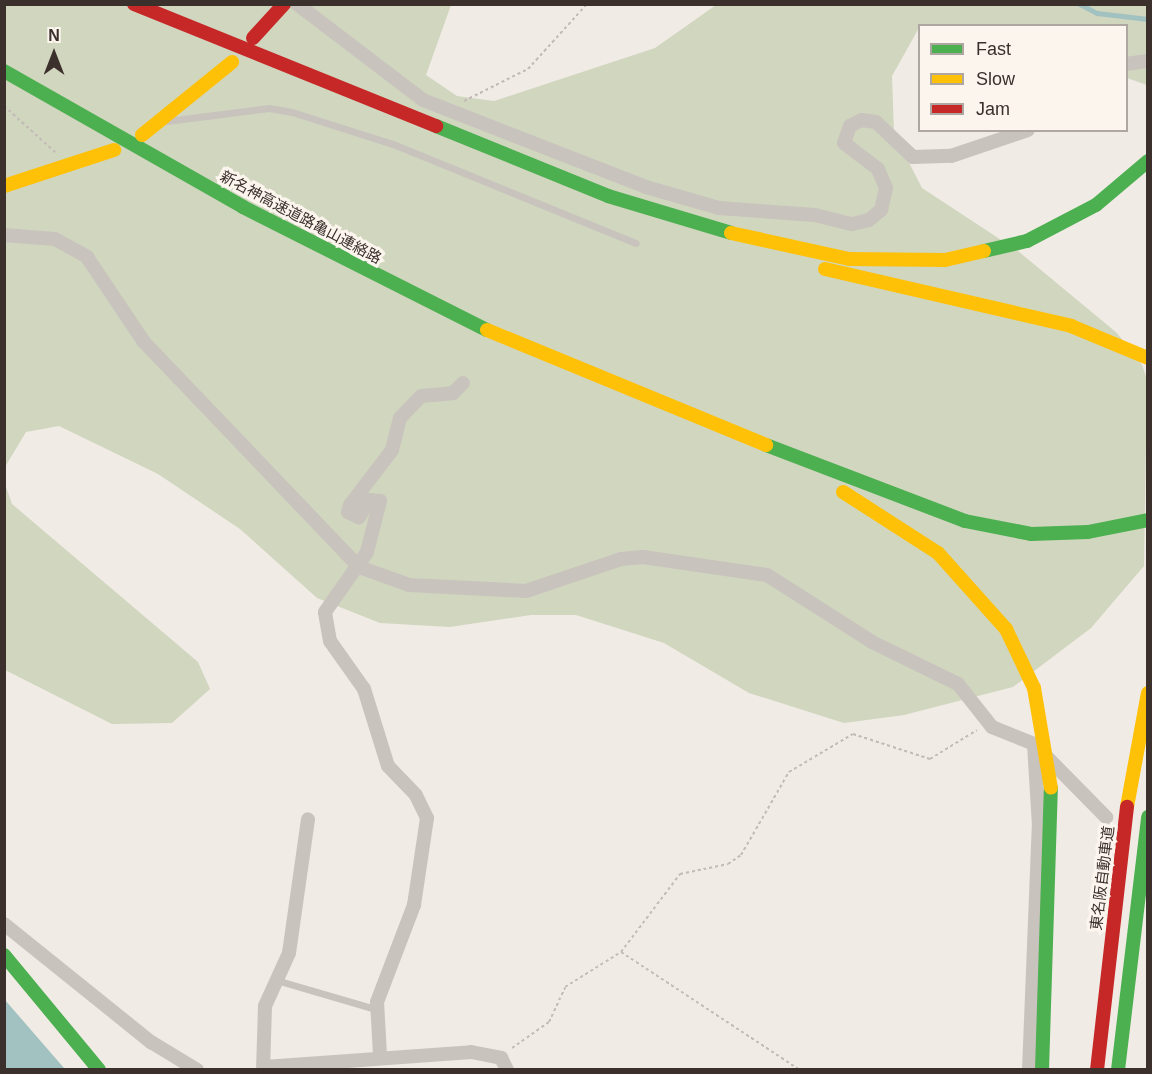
<!DOCTYPE html>
<html>
<head>
<meta charset="utf-8">
<style>
  body { margin:0 }
  #map { position:relative; width:1152px; height:1074px; overflow:hidden; background:#f0ebe5; font-family:Helvetica,"Noto Sans JP",sans-serif }
  div>[style] { position:absolute }
  .green>* { inset:0; background:#d1d6bf }
  .water>* { inset:0; background:#a1c2c1 }
  .stream>* { height:4.5px; margin:-2.25px; padding:0 2.25px; transform-origin:2.25px; border-radius:2.25px; background:#a1c2c1 }
  .path>* { height:2px; margin-top:-1px; transform-origin:0; background:repeating-linear-gradient(90deg,#c2bbb6 0 3px,transparent 0 6px) }
  .lane>* { height:7px; margin:-3.5px; padding:0 3.5px; transform-origin:3.5px; border-radius:3.5px; background:#c9c3be }
  .street>* { height:14px; margin:-7px; padding:0 7px; transform-origin:7px; border-radius:7px; background:#c9c3be }
  .fast>* { height:14px; margin:-7px; padding:0 7px; transform-origin:7px; border-radius:7px; background:#4caf50 }
  .slow>* { height:14px; margin:-7px; padding:0 7px; transform-origin:7px; border-radius:7px; background:#ffc107 }
  .jam>* { height:14px; margin:-7px; padding:0 7px; transform-origin:7px; border-radius:7px; background:#c62828 }
  .fast-bridge>* { height:14px; margin:-7px; padding:0 7px; transform-origin:7px; border-radius:7px; background:#4caf50 }
  .slow-bridge>* { height:14px; margin:-7px; padding:0 7px; transform-origin:7px; border-radius:7px; background:#ffc107 }
  span { translate:-50% -50%; white-space:nowrap; text-align:center; line-height:1.15; -webkit-text-stroke:6px #fbf5ee; paint-order:stroke }
  .street-label { font-size:15px; color:#3b302b }
  .frame { position:absolute; inset:0; border:6px solid #3b302b; pointer-events:none }
  .legend { position:absolute; left:918px; top:24px; width:210px; height:108px; box-sizing:border-box; background:#fbf5ee; border:2px solid #aea6a0; margin:0; padding:8px 10px; list-style:none; font-size:18px; color:#3b302b }
  .legend li { display:flex; align-items:center; gap:12px; height:30px }
  .legend b { width:30px; border:2px solid #aea6a0 }
  .north { position:absolute; left:24px; top:24px; width:60px; height:60px; -webkit-text-stroke:4px #fbf5ee; paint-order:stroke; rotate:0deg; font-size:16px; font-weight:700; line-height:24px; text-align:center; color:#3b302b }
  .north::after { content:''; display:block; margin:auto; width:21px; height:27px; background:#3b302b; clip-path:polygon(50% 0,100% 100%,50% 72%,0 100%) }
</style>
</head>
<body>
<div id="map">
  <div class="green">
    <i style="clip-path:polygon(5px 5px,451px 5px,426px 75px,457px 96px,494px 101px,655px 48px,716px 5px,1147px 5px,1147px 85px,1127px 78px,1126px 26px,920px 26px,892px 76px,894px 133px,922px 188px,1018px 251px,1117px 333px,1142px 365px,1147px 379px,1144px 566px,1091px 628px,1013px 687px,904px 715px,844px 723px,749px 693px,664px 643px,576px 615px,531px 615px,450px 627px,380px 623px,317px 598px,240px 529px,158px 474px,59px 426px,26px 432px,5px 467px)"></i>
    <i style="clip-path:polygon(5px 484px,12px 504px,198px 662px,210px 689px,172px 723px,112px 724px,5px 670px)"></i>
  </div>
  <div class="water">
    <i style="clip-path:polygon(5px 1000px,64px 1068px,66px 1069px,5px 1069px)"></i>
  </div>
  <div class="stream">
    <i style="left:1080px;top:4px;width:19px;rotate:28deg"></i>
    <i style="left:1097px;top:13px;width:51px;rotate:6.7deg"></i>
  </div>
  <div class="path">
    <i style="left:464px;top:101px;width:72px;rotate:-26.6deg"></i>
    <i style="left:528px;top:69px;width:88px;rotate:-47.8deg"></i>
    <i style="left:4px;top:106px;width:69px;rotate:42deg"></i>
    <i style="left:621px;top:952px;width:214px;rotate:33.4deg"></i>
    <i style="left:512px;top:1048px;width:45px;rotate:-35.1deg"></i>
    <i style="left:549px;top:1022px;width:38px;rotate:-65deg"></i>
    <i style="left:565px;top:987px;width:66px;rotate:-32deg"></i>
    <i style="left:621px;top:952px;width:98px;rotate:-52.9deg"></i>
    <i style="left:680px;top:874px;width:49px;rotate:-11.8deg"></i>
    <i style="left:728px;top:864px;width:16px;rotate:-35deg"></i>
    <i style="left:741px;top:855px;width:96px;rotate:-60deg"></i>
    <i style="left:789px;top:772px;width:74px;rotate:-30.7deg"></i>
    <i style="left:853px;top:734px;width:81px;rotate:18deg"></i>
    <i style="left:930px;top:759px;width:55px;rotate:-31.7deg"></i>
  </div>
  <div class="lane">
    <i style="left:167px;top:121px;width:103px;rotate:-7.3deg"></i>
    <i style="left:269px;top:108px;width:23px;rotate:10deg"></i>
    <i style="left:292px;top:112px;width:106px;rotate:17.6deg"></i>
    <i style="left:393px;top:144px;width:262px;rotate:22.2deg"></i>
    <i style="left:276px;top:980px;width:103px;rotate:16.3deg"></i>
  </div>
  <div class="street">
    <i style="left:297px;top:4px;width:158px;rotate:37.3deg"></i>
    <i style="left:423px;top:100px;width:239px;rotate:21.3deg"></i>
    <i style="left:646px;top:187px;width:76px;rotate:16deg"></i>
    <i style="left:719px;top:208px;width:96px;rotate:4.2deg"></i>
    <i style="left:815px;top:215px;width:38px;rotate:14deg"></i>
    <i style="left:852px;top:224px;width:17px;rotate:-13deg"></i>
    <i style="left:869px;top:220px;width:16px;rotate:-40deg"></i>
    <i style="left:881px;top:210px;width:23px;rotate:-77deg"></i>
    <i style="left:886px;top:188px;width:21px;rotate:-113deg"></i>
    <i style="left:878px;top:169px;width:43px;rotate:-142.6deg"></i>
    <i style="left:844px;top:143px;width:18px;rotate:-71deg"></i>
    <i style="left:850px;top:126px;width:13px;rotate:-27deg"></i>
    <i style="left:862px;top:120px;width:14px;rotate:8deg"></i>
    <i style="left:876px;top:122px;width:51px;rotate:43.4deg"></i>
    <i style="left:913px;top:157px;width:38px;rotate:-2deg"></i>
    <i style="left:951px;top:156px;width:81px;rotate:-18.7deg"></i>
    <i style="left:1126px;top:64px;width:22px;rotate:-8deg"></i>
    <i style="left:4px;top:235px;width:51px;rotate:4.5deg"></i>
    <i style="left:55px;top:239px;width:37px;rotate:29deg"></i>
    <i style="left:87px;top:257px;width:102px;rotate:56.2deg"></i>
    <i style="left:144px;top:342px;width:311px;rotate:46.3deg"></i>
    <i style="left:359px;top:567px;width:53px;rotate:19.8deg"></i>
    <i style="left:409px;top:585px;width:117px;rotate:2.9deg"></i>
    <i style="left:526px;top:591px;width:100px;rotate:-18.6deg"></i>
    <i style="left:621px;top:559px;width:22px;rotate:-5deg"></i>
    <i style="left:643px;top:557px;width:125px;rotate:8.3deg"></i>
    <i style="left:767px;top:575px;width:125px;rotate:32.5deg"></i>
    <i style="left:872px;top:642px;width:96px;rotate:26deg"></i>
    <i style="left:958px;top:684px;width:55px;rotate:51.7deg"></i>
    <i style="left:992px;top:727px;width:45px;rotate:22deg"></i>
    <i style="left:1034px;top:744px;width:103px;rotate:45.4deg"></i>
    <i style="left:4px;top:924px;width:189px;rotate:38.8deg"></i>
    <i style="left:151px;top:1042px;width:54px;rotate:31.3deg"></i>
    <i style="left:380px;top:1055px;width:53px;rotate:-93.2deg"></i>
    <i style="left:377px;top:1002px;width:104px;rotate:-69.1deg"></i>
    <i style="left:414px;top:905px;width:88px;rotate:-81.5deg"></i>
    <i style="left:427px;top:818px;width:25px;rotate:-116deg"></i>
    <i style="left:416px;top:795px;width:40px;rotate:-134deg"></i>
    <i style="left:388px;top:766px;width:81px;rotate:-107.3deg"></i>
    <i style="left:364px;top:689px;width:59px;rotate:-125.3deg"></i>
    <i style="left:330px;top:641px;width:29px;rotate:-100deg"></i>
    <i style="left:325px;top:612px;width:73px;rotate:-55deg"></i>
    <i style="left:367px;top:552px;width:53px;rotate:-75.7deg"></i>
    <i style="left:380px;top:501px;width:11px;rotate:-175deg"></i>
    <i style="left:369px;top:500px;width:20px;rotate:120deg"></i>
    <i style="left:359px;top:517px;width:12px;rotate:-156deg"></i>
    <i style="left:348px;top:512px;width:7px;rotate:-74deg"></i>
    <i style="left:350px;top:505px;width:69px;rotate:-52.6deg"></i>
    <i style="left:392px;top:450px;width:33px;rotate:-76deg"></i>
    <i style="left:400px;top:418px;width:30px;rotate:-46deg"></i>
    <i style="left:421px;top:396px;width:32px;rotate:-5deg"></i>
    <i style="left:453px;top:393px;width:14px;rotate:-45deg"></i>
    <i style="left:264px;top:1067px;width:208px;rotate:-4.1deg"></i>
    <i style="left:471px;top:1052px;width:31px;rotate:11deg"></i>
    <i style="left:501px;top:1058px;width:13px;rotate:63deg"></i>
    <i style="left:263px;top:1070px;width:64px;rotate:-88.2deg"></i>
    <i style="left:265px;top:1006px;width:58px;rotate:-65.6deg"></i>
    <i style="left:289px;top:953px;width:135px;rotate:-81.9deg"></i>
    <i style="left:1029px;top:1070px;width:244px;rotate:-87.7deg"></i>
    <i style="left:1039px;top:826px;width:82px;rotate:-93.5deg"></i>
  </div>
  <div class="fast">
    <i style="left:4px;top:71px;width:275px;rotate:29.6deg"></i>
    <i style="left:243px;top:207px;width:273px;rotate:26.8deg"></i>
    <i style="left:436px;top:126px;width:186px;rotate:22.1deg"></i>
    <i style="left:608px;top:196px;width:128px;rotate:16.7deg"></i>
    <i style="left:984px;top:251px;width:44px;rotate:-13.1deg"></i>
    <i style="left:1027px;top:241px;width:78px;rotate:-27.6deg"></i>
    <i style="left:1096px;top:205px;width:68px;rotate:-40.2deg"></i>
    <i style="left:766px;top:445px;width:213px;rotate:20.9deg"></i>
    <i style="left:965px;top:521px;width:67px;rotate:11.1deg"></i>
    <i style="left:1031px;top:534px;width:57px;rotate:-2deg"></i>
    <i style="left:1088px;top:532px;width:61px;rotate:-11.3deg"></i>
    <i style="left:4px;top:955px;width:149px;rotate:50.4deg"></i>
    <i style="left:1118px;top:1070px;width:255px;rotate:-83.2deg"></i>
  </div>
  <div class="slow">
    <i style="left:142px;top:135px;width:116px;rotate:-39deg"></i>
    <i style="left:4px;top:186px;width:116px;rotate:-18.1deg"></i>
    <i style="left:731px;top:233px;width:121px;rotate:12.4deg"></i>
    <i style="left:849px;top:259px;width:96px;rotate:0.6deg"></i>
    <i style="left:945px;top:260px;width:40px;rotate:-13deg"></i>
    <i style="left:825px;top:269px;width:253px;rotate:13deg"></i>
    <i style="left:1071px;top:326px;width:83px;rotate:22.6deg"></i>
    <i style="left:487px;top:330px;width:302px;rotate:22.4deg"></i>
    <i style="left:843px;top:492px;width:113px;rotate:32.7deg"></i>
    <i style="left:1127px;top:807px;width:116px;rotate:-79.6deg"></i>
  </div>
  <div class="jam">
    <i style="left:134px;top:4px;width:326px;rotate:22deg"></i>
    <i style="left:253px;top:38px;width:46px;rotate:-47.6deg"></i>
    <i style="left:1097px;top:1070px;width:265px;rotate:-83.5deg"></i>
  </div>
  <div class="fast-bridge">
    <i style="left:1042px;top:1070px;width:282px;rotate:-88.2deg"></i>
  </div>
  <div class="slow-bridge">
    <i style="left:938px;top:553px;width:102px;rotate:48.2deg"></i>
    <i style="left:1006px;top:629px;width:65px;rotate:64.6deg"></i>
    <i style="left:1034px;top:688px;width:101px;rotate:80.4deg"></i>
  </div>
  <div class="street-label">
    <span style="left:301px;top:217px;rotate:28deg">新名神高速道路亀山連絡路</span>
    <span style="left:1102px;top:878px;rotate:-83deg">東名阪自動車道</span>
  </div>
  <div class="frame"></div>
  <ul class="legend">
  <li><b style="height:8px;background:#4caf50"></b>Fast</li>
  <li><b style="height:8px;background:#ffc107"></b>Slow</li>
  <li><b style="height:8px;background:#c62828"></b>Jam</li>
  </ul>
  <div class="north">N</div>
</div>
</body>
</html>
